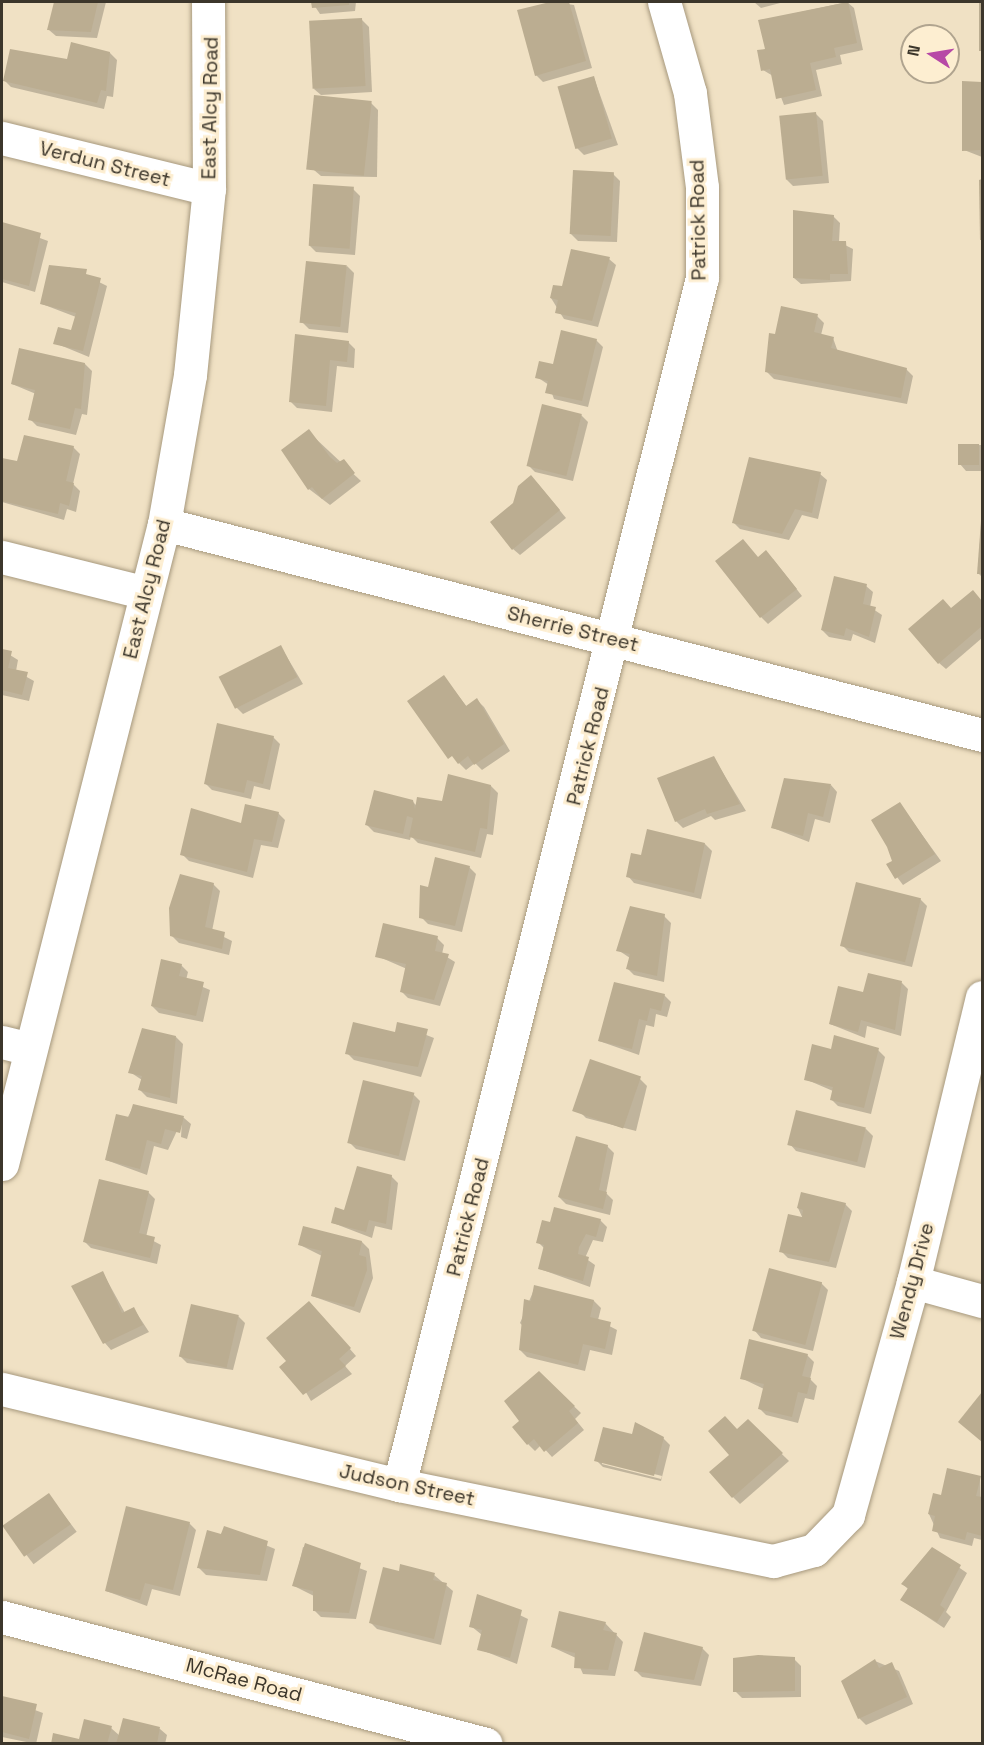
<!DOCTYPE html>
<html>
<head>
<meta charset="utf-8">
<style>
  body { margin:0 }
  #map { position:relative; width:984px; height:1745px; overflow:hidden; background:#f0e1c4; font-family:"Space Grotesk",sans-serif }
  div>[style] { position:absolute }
  .shadow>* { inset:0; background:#0003; transform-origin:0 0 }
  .building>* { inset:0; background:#bbad91; transform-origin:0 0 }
  .roads { filter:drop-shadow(0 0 2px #a7997e) drop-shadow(0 0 2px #a7997e) }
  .minor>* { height:33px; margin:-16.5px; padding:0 16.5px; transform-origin:16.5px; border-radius:16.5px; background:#fff }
  .tertiary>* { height:33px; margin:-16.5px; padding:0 16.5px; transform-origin:16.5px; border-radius:16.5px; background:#fff }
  span { translate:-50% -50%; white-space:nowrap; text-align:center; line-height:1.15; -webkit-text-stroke:6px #fdeed1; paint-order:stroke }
  .street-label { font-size:20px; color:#3c362b }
  .frame { position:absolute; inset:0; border:3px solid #3c362b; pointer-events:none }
  .north { position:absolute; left:900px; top:24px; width:60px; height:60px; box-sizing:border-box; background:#fdeed1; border:2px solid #b0a48f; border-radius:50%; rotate:282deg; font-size:16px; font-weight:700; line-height:24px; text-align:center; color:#3c362b }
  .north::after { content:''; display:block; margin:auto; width:21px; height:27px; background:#b748a6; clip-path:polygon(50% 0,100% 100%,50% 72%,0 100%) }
</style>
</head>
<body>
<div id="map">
  <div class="shadow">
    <i style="clip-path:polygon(60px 2px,106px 2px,97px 38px,56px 36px,49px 30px)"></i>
    <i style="clip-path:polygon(312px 2px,356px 2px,355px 11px,320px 14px)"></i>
    <i style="clip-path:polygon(554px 2px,574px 5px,592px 68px,543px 82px,536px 75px,519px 11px)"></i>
    <i style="clip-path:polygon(754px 2px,784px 2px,761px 8px)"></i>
    <i style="clip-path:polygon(847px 2px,854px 8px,863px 50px,840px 55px,842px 64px,816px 70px,822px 96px,784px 105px,773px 76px,763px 70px,766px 50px,760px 21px)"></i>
    <i style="left:981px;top:2px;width:1px;height:49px"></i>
    <i style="clip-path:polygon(362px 20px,369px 27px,372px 92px,321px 95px,314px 89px)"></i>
    <i style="clip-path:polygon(110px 53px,117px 60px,113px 97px,107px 96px,104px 109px,11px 87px,4px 80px)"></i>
    <i style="clip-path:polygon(594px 78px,618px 145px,584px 155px,577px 148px)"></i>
    <i style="clip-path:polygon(963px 82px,982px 83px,982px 163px,982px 157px,964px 150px)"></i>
    <i style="clip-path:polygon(371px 103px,378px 110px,377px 177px,321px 176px,314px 170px)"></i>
    <i style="clip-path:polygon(816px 114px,823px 121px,829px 183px,793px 186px,786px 179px)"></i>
    <i style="clip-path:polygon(613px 174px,620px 181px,617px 242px,578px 241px,571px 234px)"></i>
    <i style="clip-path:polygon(980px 181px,982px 181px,982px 240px,982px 239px)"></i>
    <i style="clip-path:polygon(353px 189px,360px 196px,355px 255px,316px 252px,309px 245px)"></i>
    <i style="clip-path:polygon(833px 216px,840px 223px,839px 242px,853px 249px,851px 281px,801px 284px,794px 278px)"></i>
    <i style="clip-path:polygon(2px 224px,48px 241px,35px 292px,2px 282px)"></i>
    <i style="clip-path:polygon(609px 259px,616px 265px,598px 327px,564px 319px,551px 298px)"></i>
    <i style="clip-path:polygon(347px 266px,354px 273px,348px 333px,309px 329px,302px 322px)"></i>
    <i style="clip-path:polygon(69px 267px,107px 286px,89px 357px,55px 343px,73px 332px,76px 317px,42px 304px)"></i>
    <i style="clip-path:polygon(817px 316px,824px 323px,821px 335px,833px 338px,838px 352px,906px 369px,913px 376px,907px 404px,774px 379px,767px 372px,776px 336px)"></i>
    <i style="clip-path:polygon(296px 336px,348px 342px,355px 349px,354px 368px,337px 366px,332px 412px,297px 408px,290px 401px)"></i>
    <i style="clip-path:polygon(596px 340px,603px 347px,588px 407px,554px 399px,549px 385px,537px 377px)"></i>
    <i style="clip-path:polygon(85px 364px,92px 371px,87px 415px,82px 414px,76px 435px,37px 426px,30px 419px,36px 394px,12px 384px)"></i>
    <i style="clip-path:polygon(581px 415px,588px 422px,573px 481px,535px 472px,528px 465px)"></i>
    <i style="clip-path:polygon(981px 420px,982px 471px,966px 471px,960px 464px,960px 446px,981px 445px)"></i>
    <i style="clip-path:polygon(315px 438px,361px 481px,330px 505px,309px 489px)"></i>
    <i style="clip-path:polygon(73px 447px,80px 454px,73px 484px,80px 491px,76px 512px,67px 509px,64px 520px,2px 502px,2px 460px,19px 463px)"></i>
    <i style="clip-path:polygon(820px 474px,827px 480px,818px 519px,802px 515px,789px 540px,740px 529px,733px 522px)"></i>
    <i style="clip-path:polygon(538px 484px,566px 518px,520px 555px,513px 549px)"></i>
    <i style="clip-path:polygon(982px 509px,982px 577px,978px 573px)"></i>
    <i style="clip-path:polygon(758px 558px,773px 559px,802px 596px,768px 624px,761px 617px)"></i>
    <i style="clip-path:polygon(866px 586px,873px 592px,870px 607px,882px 615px,875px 643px,853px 634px,851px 641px,829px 637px,822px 630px)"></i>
    <i style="clip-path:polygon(973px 592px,982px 602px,982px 638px,946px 669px,939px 663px,951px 610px)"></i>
    <i style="clip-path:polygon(281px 647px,303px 684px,243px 714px,236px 707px)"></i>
    <i style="clip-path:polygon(2px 650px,18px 660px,16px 671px,34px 681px,29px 701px,2px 695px)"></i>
    <i style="clip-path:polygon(444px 677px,467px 707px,477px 700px,484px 707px,510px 751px,482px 770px,475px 763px,466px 770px,459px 763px)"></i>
    <i style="clip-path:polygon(218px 725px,273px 737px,280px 744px,270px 790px,254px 786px,251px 799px,212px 790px,205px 783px)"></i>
    <i style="clip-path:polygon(714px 758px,746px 811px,715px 820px,711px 816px,683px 828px,676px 821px)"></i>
    <i style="clip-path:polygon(831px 785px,837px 792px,830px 823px,815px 819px,809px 842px,773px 828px)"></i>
    <i style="clip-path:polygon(491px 786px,498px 793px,493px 835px,487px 834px,481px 858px,418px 843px,411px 836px,410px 840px,374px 832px,367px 825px,412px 801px,417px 806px,443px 803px)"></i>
    <i style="clip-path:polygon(900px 804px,941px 861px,903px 885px,888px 865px,894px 861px)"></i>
    <i style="clip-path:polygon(278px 813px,285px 820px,278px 848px,261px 845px,253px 878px,189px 861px,182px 854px)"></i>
    <i style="clip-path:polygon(705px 844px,712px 851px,701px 899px,634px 883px,628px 876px,642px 857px)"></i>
    <i style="clip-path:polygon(469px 867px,476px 874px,462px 932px,428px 924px,421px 917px,429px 889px)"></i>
    <i style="clip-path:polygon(213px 884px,220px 891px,212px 931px,232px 941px,229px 955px,179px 943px,172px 936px)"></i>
    <i style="clip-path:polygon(920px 899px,927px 906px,912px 967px,849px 952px,842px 945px)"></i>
    <i style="clip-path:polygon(664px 916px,671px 923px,664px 982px,634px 975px,627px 968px,630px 958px,618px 950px)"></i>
    <i style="clip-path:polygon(437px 938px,444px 945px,442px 954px,455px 962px,440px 1006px,408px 998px,401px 991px,407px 969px,377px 956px)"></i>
    <i style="clip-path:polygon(181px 965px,188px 972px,186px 980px,210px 990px,203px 1022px,159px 1013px,152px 1006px)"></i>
    <i style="clip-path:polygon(902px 983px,908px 989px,901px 1036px,867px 1026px,865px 1038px,830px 1024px,864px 994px)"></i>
    <i style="clip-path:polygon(664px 995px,671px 1002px,667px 1017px,656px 1014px,654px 1027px,646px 1025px,639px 1055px,599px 1041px)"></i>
    <i style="clip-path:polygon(398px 1024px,434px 1038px,421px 1077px,354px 1060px,347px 1053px,396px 1034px)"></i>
    <i style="clip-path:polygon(176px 1037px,183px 1044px,177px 1104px,147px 1097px,140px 1090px,142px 1080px,130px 1072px)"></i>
    <i style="clip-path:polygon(832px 1050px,878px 1050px,885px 1057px,871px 1114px,838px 1106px,831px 1099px,833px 1091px,805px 1079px)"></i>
    <i style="clip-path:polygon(640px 1079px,647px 1086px,636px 1131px,586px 1118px,579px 1111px)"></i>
    <i style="clip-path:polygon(414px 1095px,420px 1101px,405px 1161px,356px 1149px,349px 1142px)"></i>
    <i style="clip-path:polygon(134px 1105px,184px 1118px,191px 1124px,187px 1139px,181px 1137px,182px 1120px,168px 1150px,154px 1146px,147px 1175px,106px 1160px)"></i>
    <i style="clip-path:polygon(866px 1129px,873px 1136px,865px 1168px,796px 1151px,790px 1144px)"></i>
    <i style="clip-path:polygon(607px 1146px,614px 1153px,606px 1193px,613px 1200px,610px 1215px,566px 1204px,559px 1197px)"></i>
    <i style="clip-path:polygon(391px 1176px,398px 1183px,392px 1230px,375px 1226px,372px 1238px,333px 1223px)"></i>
    <i style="clip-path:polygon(148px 1192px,155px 1199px,146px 1237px,161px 1245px,157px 1264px,91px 1248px,84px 1241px)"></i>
    <i style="clip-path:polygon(845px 1204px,852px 1211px,836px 1268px,788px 1258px,781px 1251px,803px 1219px,798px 1208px)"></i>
    <i style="clip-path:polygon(600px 1220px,607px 1227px,603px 1242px,593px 1240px,585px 1258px,595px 1265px,590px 1287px,540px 1269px,545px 1249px,538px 1242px,551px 1223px)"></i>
    <i style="clip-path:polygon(304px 1227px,362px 1242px,369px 1249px,373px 1278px,360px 1313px,312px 1296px,322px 1256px,300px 1245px)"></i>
    <i style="clip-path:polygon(103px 1273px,125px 1313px,134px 1309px,149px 1332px,111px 1350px,105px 1343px)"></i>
    <i style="clip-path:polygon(821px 1283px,828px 1290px,813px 1351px,761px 1338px,755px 1331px)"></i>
    <i style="clip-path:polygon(535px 1287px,594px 1301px,601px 1308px,598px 1320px,617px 1330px,612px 1355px,590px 1350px,585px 1371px,527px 1357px,520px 1350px,525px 1328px,520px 1323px)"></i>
    <i style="clip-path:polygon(315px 1309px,356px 1356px,345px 1366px,352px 1374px,311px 1401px,288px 1361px)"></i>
    <i style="clip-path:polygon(238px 1316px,245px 1323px,233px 1370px,187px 1363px,180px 1356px)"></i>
    <i style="clip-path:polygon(807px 1355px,814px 1362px,810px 1379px,817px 1386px,814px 1400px,805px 1398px,798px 1423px,766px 1415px,759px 1408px,764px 1389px,741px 1378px)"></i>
    <i style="clip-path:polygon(539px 1373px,581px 1413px,575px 1419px,584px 1430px,552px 1457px,541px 1445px,535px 1451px,528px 1444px,521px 1422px)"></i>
    <i style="clip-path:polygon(982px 1394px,982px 1441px,960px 1421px)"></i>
    <i style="clip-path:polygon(748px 1421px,789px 1461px,740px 1504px,733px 1497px,731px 1455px)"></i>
    <i style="clip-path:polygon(evenodd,633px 1436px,663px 1438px,670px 1445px,661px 1481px,603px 1467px,596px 1460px,633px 1436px,602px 1461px,662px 1476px,661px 1479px,602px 1464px,602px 1461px)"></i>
    <i style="clip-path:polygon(980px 1478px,982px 1540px,974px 1538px,972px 1546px,940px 1538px,929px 1514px,942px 1496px)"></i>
    <i style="left:49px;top:1495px;width:46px;height:54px;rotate:53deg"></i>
    <i style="clip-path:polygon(189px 1523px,196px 1530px,180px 1596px,152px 1589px,147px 1606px,106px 1591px)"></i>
    <i style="clip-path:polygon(225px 1528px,275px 1549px,267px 1581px,206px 1575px,199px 1568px)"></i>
    <i style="clip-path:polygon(303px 1547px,367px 1571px,356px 1619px,321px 1617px,314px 1610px,314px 1596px,294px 1586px)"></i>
    <i style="clip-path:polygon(932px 1549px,967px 1573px,946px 1612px,951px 1617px,944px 1628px,902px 1600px,909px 1590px,903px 1584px)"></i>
    <i style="clip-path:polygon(434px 1575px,453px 1591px,441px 1645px,377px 1629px,370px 1622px)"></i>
    <i style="clip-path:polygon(478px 1595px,528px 1619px,517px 1664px,479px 1649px,482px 1635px,471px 1626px)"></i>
    <i style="clip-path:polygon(605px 1623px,623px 1642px,615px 1676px,583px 1674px,576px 1658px,552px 1647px)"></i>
    <i style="clip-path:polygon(702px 1648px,709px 1655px,701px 1686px,642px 1677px,635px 1670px)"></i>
    <i style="clip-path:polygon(794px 1659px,801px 1666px,801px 1697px,742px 1698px,735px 1691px)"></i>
    <i style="clip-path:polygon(875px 1661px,899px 1671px,913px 1704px,866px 1725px,859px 1718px)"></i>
    <i style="clip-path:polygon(2px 1698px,43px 1713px,36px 1744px,2px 1737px)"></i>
    <i style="clip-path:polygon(111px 1728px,120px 1736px,160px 1729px,167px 1735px,165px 1744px,52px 1744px,80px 1741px)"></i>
  </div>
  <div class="building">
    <i style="clip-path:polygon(54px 2px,98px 2px,91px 32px,47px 30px)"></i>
    <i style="clip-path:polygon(311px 2px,349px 2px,349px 5px,312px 8px)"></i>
    <i style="clip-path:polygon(550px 2px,569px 2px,586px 61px,535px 76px,517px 10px)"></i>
    <i style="clip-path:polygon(848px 2px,857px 43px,834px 48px,836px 57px,810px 63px,816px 90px,776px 99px,770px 69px,761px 71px,757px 50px,765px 49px,758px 20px)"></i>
    <i style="left:979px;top:2px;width:3px;height:49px"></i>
    <i style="left:362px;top:18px;width:68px;height:53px;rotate:87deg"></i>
    <i style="clip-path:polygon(71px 42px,110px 52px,106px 91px,101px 90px,97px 103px,3px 81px,10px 49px,67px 59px)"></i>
    <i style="left:594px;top:76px;width:65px;height:38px;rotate:74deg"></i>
    <i style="clip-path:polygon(962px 81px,982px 82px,982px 162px,980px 150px,962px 151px)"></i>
    <i style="left:314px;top:95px;width:58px;height:75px;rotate:6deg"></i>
    <i style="left:816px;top:112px;width:64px;height:37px;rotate:84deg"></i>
    <i style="left:573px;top:170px;width:41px;height:64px;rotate:3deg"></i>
    <i style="clip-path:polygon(982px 179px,982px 240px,980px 240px,979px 180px)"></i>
    <i style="left:313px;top:184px;width:41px;height:62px;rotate:4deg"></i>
    <i style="clip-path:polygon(793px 210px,834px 215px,832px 241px,846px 241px,848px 274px,830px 274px,830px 280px,793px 278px)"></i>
    <i style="clip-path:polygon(2px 222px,41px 233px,29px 286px,2px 279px)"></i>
    <i style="clip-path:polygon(571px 249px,610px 257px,592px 321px,555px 313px,558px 300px,550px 298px,553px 285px,562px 286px)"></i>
    <i style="left:306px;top:261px;width:41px;height:62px;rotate:6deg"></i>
    <i style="clip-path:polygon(49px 265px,87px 269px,86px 274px,101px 278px,83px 351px,53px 344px,58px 327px,71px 330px,76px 313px,40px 304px)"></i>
    <i style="clip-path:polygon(781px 306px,818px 314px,814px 332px,834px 337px,831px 348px,907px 368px,901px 398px,765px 372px,769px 333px,775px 334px)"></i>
    <i style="clip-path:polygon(561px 330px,597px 339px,582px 401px,545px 393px,548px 381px,535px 378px,539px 361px,553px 364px)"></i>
    <i style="clip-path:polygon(295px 334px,349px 341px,347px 362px,330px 360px,326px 406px,289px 402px)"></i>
    <i style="clip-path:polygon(19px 348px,85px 363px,81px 409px,75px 408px,70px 429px,28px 420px,35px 390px,11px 384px)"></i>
    <i style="left:542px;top:404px;width:41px;height:64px;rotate:14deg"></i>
    <i style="clip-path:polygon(979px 418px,979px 465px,958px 465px,958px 444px,979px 444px)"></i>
    <i style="clip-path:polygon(309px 429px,330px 457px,337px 463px,344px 459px,355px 473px,322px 499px,312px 487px,308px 490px,281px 450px)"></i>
    <i style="clip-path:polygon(24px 435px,74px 446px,66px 481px,74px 483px,69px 506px,60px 503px,58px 514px,2px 501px,2px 458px,17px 461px)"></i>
    <i style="clip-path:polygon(749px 457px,821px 472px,812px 513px,795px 509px,782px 534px,732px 523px)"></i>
    <i style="clip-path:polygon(531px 475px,560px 510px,512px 550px,490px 522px,513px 503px,518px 486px)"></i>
    <i style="clip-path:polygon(982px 508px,982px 574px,977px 574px)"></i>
    <i style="clip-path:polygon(743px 539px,758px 557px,766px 550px,797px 589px,760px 618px,715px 561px)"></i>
    <i style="clip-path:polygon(834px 576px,867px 584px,863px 604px,876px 607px,869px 637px,846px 628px,844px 636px,821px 630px)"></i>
    <i style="clip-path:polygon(973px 590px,982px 601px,982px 626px,938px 664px,908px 629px,943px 599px,951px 608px)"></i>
    <i style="left:281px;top:645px;width:36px;height:70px;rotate:63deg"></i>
    <i style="clip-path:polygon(2px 649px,12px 651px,8px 668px,28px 672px,22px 695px,2px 690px)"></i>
    <i style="clip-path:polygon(444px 675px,466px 706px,477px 698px,504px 744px,474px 765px,468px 756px,458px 764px,452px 756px,448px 759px,407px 701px)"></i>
    <i style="clip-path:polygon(217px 723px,274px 736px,263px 784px,247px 780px,244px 793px,204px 784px)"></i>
    <i style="clip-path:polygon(714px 756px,740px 804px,707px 814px,705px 809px,675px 822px,657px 778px)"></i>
    <i style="clip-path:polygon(448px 774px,491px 785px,487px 829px,480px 828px,475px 852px,409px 837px,413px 818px,407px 816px,403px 834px,365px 825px,374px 790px,413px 800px,415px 809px,417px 797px,442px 801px)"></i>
    <i style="clip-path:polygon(784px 778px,831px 784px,823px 817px,808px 813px,803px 836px,771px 828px)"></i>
    <i style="clip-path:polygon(900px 802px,935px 854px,895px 879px,886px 864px,892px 861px,887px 847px,871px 820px)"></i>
    <i style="clip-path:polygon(245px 804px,279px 812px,272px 842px,254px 839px,247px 872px,180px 855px,191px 808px,241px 823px)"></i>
    <i style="clip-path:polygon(647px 829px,705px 843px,694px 893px,626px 877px,631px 853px,641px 855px)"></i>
    <i style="clip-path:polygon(435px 857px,470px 866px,455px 926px,419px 918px,420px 885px,428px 887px)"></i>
    <i style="clip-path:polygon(180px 874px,214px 883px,205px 927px,225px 932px,222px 949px,170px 936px,169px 908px)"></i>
    <i style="left:856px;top:882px;width:67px;height:66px;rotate:14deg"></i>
    <i style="clip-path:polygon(630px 906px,665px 914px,657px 976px,626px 969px,630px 954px,616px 951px)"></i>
    <i style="clip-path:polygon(383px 923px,438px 936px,435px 951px,449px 954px,434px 1000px,400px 992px,406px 964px,375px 957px)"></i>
    <i style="clip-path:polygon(161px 959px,182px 964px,179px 976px,204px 982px,196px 1016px,151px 1006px)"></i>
    <i style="clip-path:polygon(868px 973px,902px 981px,895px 1030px,861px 1020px,858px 1032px,829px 1024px,838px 986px,863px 992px)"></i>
    <i style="clip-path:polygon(614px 982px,665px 994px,661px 1011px,650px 1008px,647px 1021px,639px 1019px,632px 1049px,598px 1041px)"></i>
    <i style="clip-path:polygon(353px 1022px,395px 1032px,397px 1022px,428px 1029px,418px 1067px,345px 1054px)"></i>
    <i style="clip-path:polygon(142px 1028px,176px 1036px,170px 1098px,138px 1090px,142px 1076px,128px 1073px)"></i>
    <i style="clip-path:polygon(834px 1035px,879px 1048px,864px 1108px,830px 1100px,833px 1087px,804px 1080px,812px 1044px,831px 1049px)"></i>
    <i style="left:590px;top:1059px;width:54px;height:55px;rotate:19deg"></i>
    <i style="left:363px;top:1080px;width:53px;height:65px;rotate:14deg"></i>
    <i style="clip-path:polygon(133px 1104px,184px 1116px,180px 1133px,165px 1129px,161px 1144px,147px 1140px,140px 1169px,105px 1160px,116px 1114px,129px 1117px)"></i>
    <i style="left:796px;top:1110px;width:72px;height:36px;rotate:14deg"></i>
    <i style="clip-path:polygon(576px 1136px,608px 1145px,599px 1190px,607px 1192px,603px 1209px,558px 1197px)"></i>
    <i style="clip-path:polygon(357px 1166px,392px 1175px,386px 1224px,369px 1220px,366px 1232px,331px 1223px,335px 1207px,344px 1210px)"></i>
    <i style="clip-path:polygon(99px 1179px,149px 1191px,139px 1233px,155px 1237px,150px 1258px,83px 1242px)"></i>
    <i style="clip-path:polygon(801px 1192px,846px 1203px,829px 1262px,779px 1252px,788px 1214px,802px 1217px,803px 1210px,797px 1208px)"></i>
    <i style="clip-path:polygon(554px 1207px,601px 1219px,596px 1237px,586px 1234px,579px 1247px,578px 1254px,589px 1257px,583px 1281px,538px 1269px,544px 1245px,536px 1243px,542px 1220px,550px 1222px)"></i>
    <i style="clip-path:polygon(303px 1226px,362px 1241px,359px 1255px,366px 1257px,367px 1270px,354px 1307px,311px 1296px,322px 1251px,298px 1245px)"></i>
    <i style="left:769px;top:1268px;width:55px;height:65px;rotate:15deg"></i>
    <i style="clip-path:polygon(103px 1271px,122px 1313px,134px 1307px,143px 1325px,103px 1344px,71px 1286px)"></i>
    <i style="clip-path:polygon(534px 1285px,594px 1300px,590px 1317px,611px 1322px,605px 1349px,583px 1344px,578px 1365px,519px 1350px,524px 1299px,531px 1301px)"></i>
    <i style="clip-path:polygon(309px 1301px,351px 1348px,339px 1359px,346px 1366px,303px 1395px,279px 1367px,286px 1361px,266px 1338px)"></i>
    <i style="left:191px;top:1304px;width:49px;height:54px;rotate:13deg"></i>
    <i style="clip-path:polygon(749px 1339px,808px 1354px,802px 1376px,811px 1378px,807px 1394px,798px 1392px,792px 1417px,758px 1409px,764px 1384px,740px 1379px)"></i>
    <i style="clip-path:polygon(539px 1371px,575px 1406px,569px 1411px,578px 1423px,544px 1452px,534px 1439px,527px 1445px,512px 1427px,519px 1421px,504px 1401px)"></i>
    <i style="clip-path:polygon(982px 1392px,982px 1442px,958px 1422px)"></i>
    <i style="clip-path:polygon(725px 1416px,737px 1429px,748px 1419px,783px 1453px,732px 1498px,709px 1472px,729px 1455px,708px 1431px)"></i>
    <i style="clip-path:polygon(635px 1422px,664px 1437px,654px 1476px,594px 1461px,603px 1427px,632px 1434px)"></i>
    <i style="clip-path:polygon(947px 1468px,981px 1476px,976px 1496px,982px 1497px,982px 1536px,967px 1532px,965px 1540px,932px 1531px,935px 1516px,928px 1514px,933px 1493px,941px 1495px)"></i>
    <i style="left:49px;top:1493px;width:38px;height:57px;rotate:55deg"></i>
    <i style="clip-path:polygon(126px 1506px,190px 1522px,173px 1590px,145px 1583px,140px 1600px,105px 1591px)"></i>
    <i style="clip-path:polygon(224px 1526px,268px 1541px,260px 1575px,197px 1568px,207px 1530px,221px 1534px)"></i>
    <i style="clip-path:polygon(305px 1543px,361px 1563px,349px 1613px,313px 1611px,313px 1591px,292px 1586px)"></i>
    <i style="clip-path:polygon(932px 1547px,961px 1565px,940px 1605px,945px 1609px,937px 1622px,900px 1600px,908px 1588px,901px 1584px)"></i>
    <i style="clip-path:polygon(400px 1564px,435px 1573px,433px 1580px,447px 1583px,434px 1639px,369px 1623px,383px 1567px,399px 1571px)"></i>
    <i style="clip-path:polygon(477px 1594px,522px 1610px,510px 1658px,477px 1650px,482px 1630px,469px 1627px)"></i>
    <i style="clip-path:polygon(559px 1611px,606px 1622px,603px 1630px,617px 1633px,608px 1670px,574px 1668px,575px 1653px,551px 1647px)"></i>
    <i style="clip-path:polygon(644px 1632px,703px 1647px,694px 1680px,634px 1671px)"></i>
    <i style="clip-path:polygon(758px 1655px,795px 1657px,795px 1691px,733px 1692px,733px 1658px)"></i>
    <i style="clip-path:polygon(875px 1659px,879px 1668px,892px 1662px,907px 1697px,858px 1719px,841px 1681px)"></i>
    <i style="clip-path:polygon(2px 1696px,37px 1704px,29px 1739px,2px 1732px)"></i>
    <i style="clip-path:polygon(123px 1718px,160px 1727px,157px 1744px,116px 1744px)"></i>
    <i style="clip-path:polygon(84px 1719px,112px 1726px,107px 1744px,51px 1744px,53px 1733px,79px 1739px)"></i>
  </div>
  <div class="roads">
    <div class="minor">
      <i style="left:2px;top:138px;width:213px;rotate:13.8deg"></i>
      <i style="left:164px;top:524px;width:845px;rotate:14.46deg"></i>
      <i style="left:2px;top:557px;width:148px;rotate:14deg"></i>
      <i style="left:2px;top:1042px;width:29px;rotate:14deg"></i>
      <i style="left:913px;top:1282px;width:72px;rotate:15.4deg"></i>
      <i style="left:2px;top:1389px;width:408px;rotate:13.6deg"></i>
      <i style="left:399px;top:1485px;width:382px;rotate:11.5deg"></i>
      <i style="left:773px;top:1561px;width:42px;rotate:-15deg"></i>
      <i style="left:814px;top:1550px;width:49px;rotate:-45.8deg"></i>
      <i style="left:848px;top:1515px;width:242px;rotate:-74.4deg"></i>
      <i style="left:913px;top:1282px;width:293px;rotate:-76.4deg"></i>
      <i style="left:399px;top:1485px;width:1244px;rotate:-75.91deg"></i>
      <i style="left:702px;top:278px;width:91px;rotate:-90deg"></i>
      <i style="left:702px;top:187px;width:95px;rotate:-97.3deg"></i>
      <i style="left:690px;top:93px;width:95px;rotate:-105.9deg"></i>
      <i style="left:2px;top:1617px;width:500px;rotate:14.7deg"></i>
    </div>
    <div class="tertiary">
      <i style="left:2px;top:1164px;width:660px;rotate:-75.8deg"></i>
      <i style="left:164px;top:524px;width:151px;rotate:-80.1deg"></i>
      <i style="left:190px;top:375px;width:187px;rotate:-84.2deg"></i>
      <i style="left:209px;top:189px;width:187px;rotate:-90.3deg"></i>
    </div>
  </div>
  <div class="street-label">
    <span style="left:210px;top:108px;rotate:-89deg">East Alcy Road</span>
    <span style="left:105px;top:164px;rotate:14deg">Verdun Street</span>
    <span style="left:698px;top:220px;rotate:-91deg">Patrick Road</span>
    <span style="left:147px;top:589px;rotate:-76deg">East Alcy Road</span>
    <span style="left:573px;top:629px;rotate:14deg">Sherrie Street</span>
    <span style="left:588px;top:746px;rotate:-76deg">Patrick Road</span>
    <span style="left:468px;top:1217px;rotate:-76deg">Patrick Road</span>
    <span style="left:912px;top:1281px;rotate:-75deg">Wendy Drive</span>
    <span style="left:407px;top:1485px;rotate:12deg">Judson Street</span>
    <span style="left:244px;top:1680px;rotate:15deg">McRae Road</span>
  </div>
  <div class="frame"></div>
  <div class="north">N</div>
</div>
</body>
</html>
